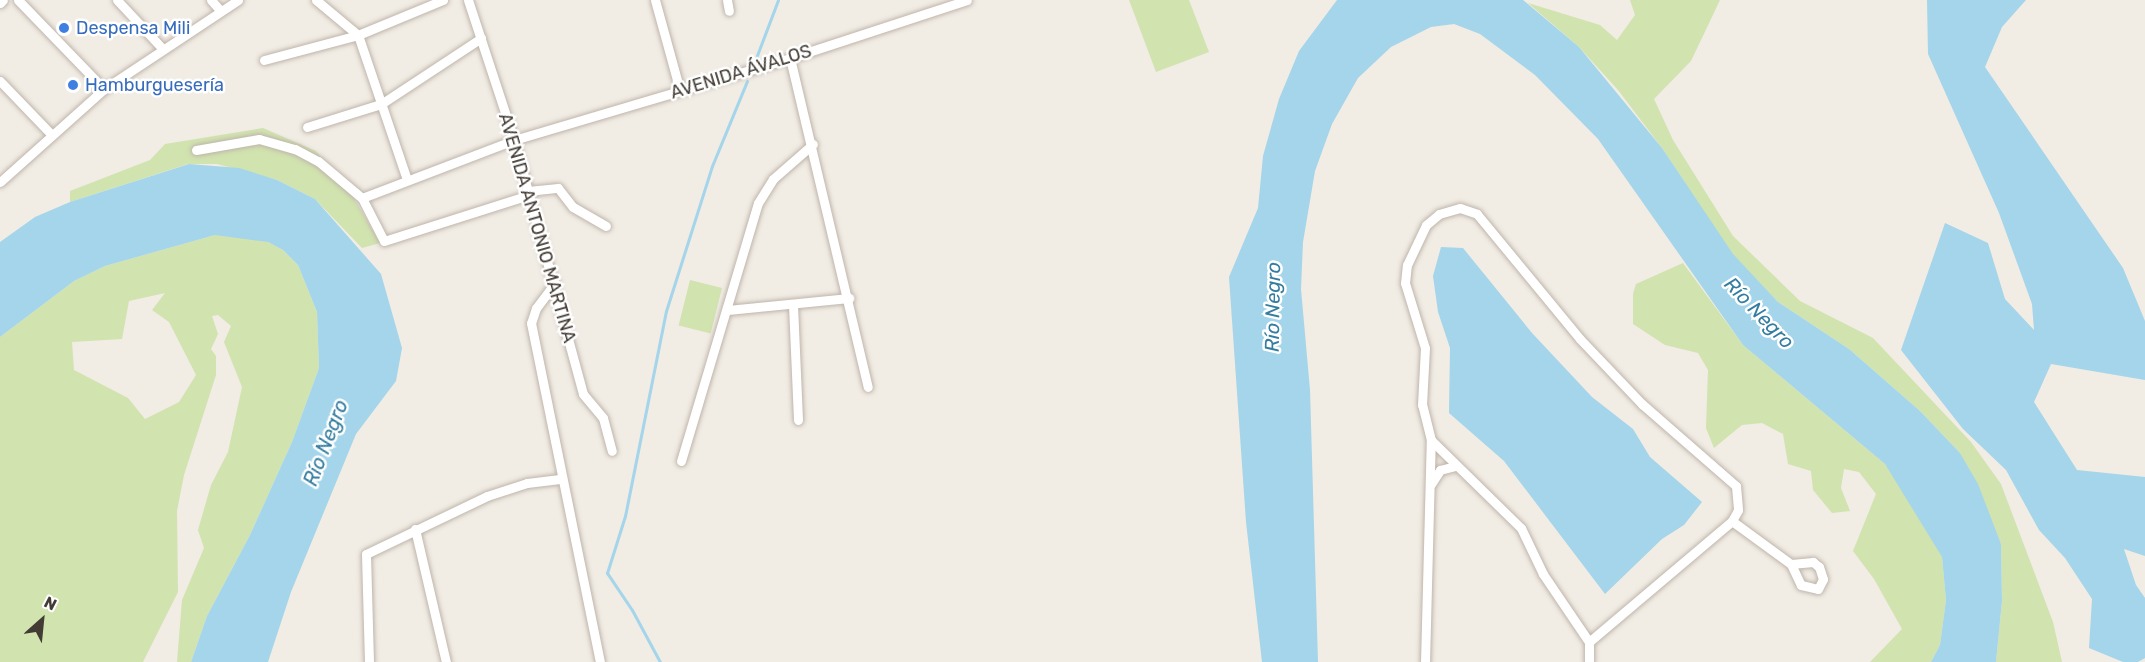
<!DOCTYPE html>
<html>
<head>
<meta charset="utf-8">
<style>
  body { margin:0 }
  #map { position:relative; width:2145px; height:662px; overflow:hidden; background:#f1ece4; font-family:Rubik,sans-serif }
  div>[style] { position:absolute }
  .green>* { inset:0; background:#d1e3af; transform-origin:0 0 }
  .water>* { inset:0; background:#a4d5ea }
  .stream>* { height:3px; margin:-1.5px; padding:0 1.5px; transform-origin:1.5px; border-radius:1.5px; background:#a4d5ea }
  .roads { filter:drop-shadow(0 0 2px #bfb5ab) drop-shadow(0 0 2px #bfb5ab) }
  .minor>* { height:9px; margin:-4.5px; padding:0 4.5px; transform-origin:4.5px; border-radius:4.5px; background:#fff }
  .dots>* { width:16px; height:16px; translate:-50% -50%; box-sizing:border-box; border:3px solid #fff; border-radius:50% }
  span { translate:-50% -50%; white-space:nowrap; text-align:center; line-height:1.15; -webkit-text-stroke:5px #fff; paint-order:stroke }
  .shop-label { font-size:18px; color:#366cbe }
  .left { translate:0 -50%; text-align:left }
  .street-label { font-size:18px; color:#433c35 }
  .water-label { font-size:20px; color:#347da0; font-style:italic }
  .north { position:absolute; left:12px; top:590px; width:60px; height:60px; -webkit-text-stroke:4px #fff; paint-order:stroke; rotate:27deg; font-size:16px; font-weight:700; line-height:24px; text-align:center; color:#433c35 }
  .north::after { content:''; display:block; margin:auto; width:21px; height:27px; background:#433c35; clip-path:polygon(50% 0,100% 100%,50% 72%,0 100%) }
</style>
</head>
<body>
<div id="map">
  <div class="green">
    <i style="clip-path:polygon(1129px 0,1189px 0,1209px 52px,1156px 72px)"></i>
    <i style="clip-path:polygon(1630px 0,1720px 0,1691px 61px,1654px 99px,1673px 140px,1733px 236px,1800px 301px,1873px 338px,1971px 442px,2001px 484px,2053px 622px,2062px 662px,1996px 662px,2002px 601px,2001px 544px,1960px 453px,1920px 411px,1849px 349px,1778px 302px,1732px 254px,1662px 148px,1618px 90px,1579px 47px,1528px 3px,1600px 25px,1617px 40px,1635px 15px)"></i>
    <i style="clip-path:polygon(263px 128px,316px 151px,348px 188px,380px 243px,362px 248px,315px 199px,277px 180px,217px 164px,188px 164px,70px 202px,70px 191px,150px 160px,165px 144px)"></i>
    <i style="clip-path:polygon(evenodd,230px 234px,268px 242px,283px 250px,298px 265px,317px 312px,319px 368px,292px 442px,250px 535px,207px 616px,191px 662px,177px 662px,182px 600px,204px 548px,198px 530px,211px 485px,228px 452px,242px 387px,224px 342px,231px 326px,218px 315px,212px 316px,218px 334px,211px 349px,216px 356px,216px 375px,184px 475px,177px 511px,178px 592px,143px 662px,0 662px,0 337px,74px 281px,105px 266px,215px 235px,230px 234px,165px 293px,152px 310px,169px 322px,196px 375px,179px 402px,145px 419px,128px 398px,74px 370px,72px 342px,122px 339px,129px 301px,165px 293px)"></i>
    <i style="clip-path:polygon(1683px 263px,1743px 345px,1885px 464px,1919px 514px,1942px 557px,1946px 600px,1940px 645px,1931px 662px,1870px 662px,1902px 629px,1874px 579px,1853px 551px,1876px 494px,1859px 472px,1844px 469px,1841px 488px,1850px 511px,1832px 513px,1813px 490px,1811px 471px,1788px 464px,1783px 434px,1762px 423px,1742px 425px,1714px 448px,1706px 428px,1708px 370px,1698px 353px,1665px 345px,1633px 324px,1633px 294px,1636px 284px)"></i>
    <i style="left:690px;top:280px;width:33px;height:47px;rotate:14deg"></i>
  </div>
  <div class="water">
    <i style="clip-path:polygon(1337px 0,1523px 0,1579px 47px,1662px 148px,1733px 254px,1778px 302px,1849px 349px,1920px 411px,1960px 453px,1978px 484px,2001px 544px,2002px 601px,1996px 662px,1931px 662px,1940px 645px,1946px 600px,1942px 557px,1885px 464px,1743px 345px,1598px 139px,1535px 75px,1480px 34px,1454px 24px,1431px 27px,1391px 47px,1358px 78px,1332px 124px,1315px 171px,1303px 242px,1301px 289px,1310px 390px,1318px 662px,1262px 662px,1246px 522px,1229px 277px,1258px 208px,1263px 156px,1279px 99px,1299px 51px)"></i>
    <i style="clip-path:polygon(1927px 0,2026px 0,2002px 27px,1985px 67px,2123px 268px,2145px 321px,2145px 380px,2051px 364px,2034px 402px,2077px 470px,2145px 477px,2145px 556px,2124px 549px,2136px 585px,2145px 598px,2145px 658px,2138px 662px,2123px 662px,2089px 648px,2092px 599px,2065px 558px,2039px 530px,2006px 470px,1963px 429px,1901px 350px,1945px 223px,1988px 243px,2005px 299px,2034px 330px,2032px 304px,1999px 213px,1928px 54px)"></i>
    <i style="clip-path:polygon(189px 164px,239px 168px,277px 180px,315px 199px,381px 274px,402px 348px,396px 381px,356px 434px,291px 592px,268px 662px,191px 662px,207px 616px,250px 535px,292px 442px,319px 368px,317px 312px,298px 265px,283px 250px,268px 242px,215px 235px,105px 266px,74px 281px,0 337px,0 242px,35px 217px,70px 202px)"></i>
    <i style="clip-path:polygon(1441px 247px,1463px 248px,1532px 333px,1592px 397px,1633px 429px,1650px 457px,1702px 502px,1684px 525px,1662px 539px,1605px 594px,1504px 461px,1449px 413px,1450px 348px,1438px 312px,1433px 276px)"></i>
  </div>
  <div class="stream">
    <i style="left:756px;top:58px;width:62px;rotate:-69.2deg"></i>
    <i style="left:660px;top:662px;width:59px;rotate:-118.3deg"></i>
    <i style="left:632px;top:610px;width:45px;rotate:-124deg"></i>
    <i style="left:607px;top:573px;width:60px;rotate:-72.5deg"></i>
    <i style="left:625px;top:516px;width:209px;rotate:-78.7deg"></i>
    <i style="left:666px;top:311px;width:152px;rotate:-72.4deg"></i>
    <i style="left:712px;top:166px;width:92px;rotate:-67.6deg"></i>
  </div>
  <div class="roads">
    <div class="minor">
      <i style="left:18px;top:0;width:124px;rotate:46deg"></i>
      <i style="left:117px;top:0;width:64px;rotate:46.9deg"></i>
      <i style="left:211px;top:0;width:13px;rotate:48deg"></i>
      <i style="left:316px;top:0;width:55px;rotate:39.8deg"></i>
      <i style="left:358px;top:35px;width:153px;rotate:71.3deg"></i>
      <i style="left:468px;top:0;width:147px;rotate:71.8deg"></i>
      <i style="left:514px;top:140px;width:263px;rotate:74.8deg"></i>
      <i style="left:583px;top:394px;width:31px;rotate:50deg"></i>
      <i style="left:603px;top:418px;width:34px;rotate:75deg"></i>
      <i style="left:655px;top:0;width:94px;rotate:74.6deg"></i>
      <i style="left:727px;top:0;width:11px;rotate:80deg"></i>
      <i style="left:0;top:3px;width:4px;rotate:-45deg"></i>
      <i style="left:790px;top:58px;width:338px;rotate:76.7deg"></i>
      <i style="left:264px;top:60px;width:97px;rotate:-14.9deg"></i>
      <i style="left:358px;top:35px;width:92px;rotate:-22.4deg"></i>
      <i style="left:0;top:81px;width:74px;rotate:46.1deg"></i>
      <i style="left:307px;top:127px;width:77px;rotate:-17.3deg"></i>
      <i style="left:381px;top:104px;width:120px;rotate:-33.4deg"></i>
      <i style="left:196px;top:150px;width:64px;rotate:-9.9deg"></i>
      <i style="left:259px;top:139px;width:37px;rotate:16deg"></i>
      <i style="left:295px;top:149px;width:26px;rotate:28deg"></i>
      <i style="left:318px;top:161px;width:57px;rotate:40.1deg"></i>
      <i style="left:362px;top:198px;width:48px;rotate:62.9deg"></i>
      <i style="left:384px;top:241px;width:152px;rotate:-17.6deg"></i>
      <i style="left:0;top:182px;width:140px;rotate:-41.8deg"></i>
      <i style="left:104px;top:89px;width:161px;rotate:-33.6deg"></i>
      <i style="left:528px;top:191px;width:30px;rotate:-6deg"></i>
      <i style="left:558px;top:188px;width:24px;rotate:52deg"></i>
      <i style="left:573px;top:207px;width:38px;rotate:30deg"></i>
      <i style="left:362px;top:198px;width:163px;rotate:-20.9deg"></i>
      <i style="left:514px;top:140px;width:288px;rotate:-16.5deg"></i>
      <i style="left:790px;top:58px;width:186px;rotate:-18.1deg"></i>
      <i style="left:555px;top:283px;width:31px;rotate:127deg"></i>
      <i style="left:536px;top:308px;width:16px;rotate:108deg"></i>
      <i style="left:531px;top:323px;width:346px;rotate:78.5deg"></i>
      <i style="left:793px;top:305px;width:115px;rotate:87.5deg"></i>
      <i style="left:727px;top:310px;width:123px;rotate:-5.6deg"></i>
      <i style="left:1431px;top:440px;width:126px;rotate:44.4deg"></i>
      <i style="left:1521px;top:528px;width:51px;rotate:64.4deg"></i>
      <i style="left:1543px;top:574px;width:82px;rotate:55.9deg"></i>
      <i style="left:681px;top:461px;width:269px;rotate:-73.4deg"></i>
      <i style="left:758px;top:203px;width:28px;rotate:-58deg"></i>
      <i style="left:773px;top:179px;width:53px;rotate:-41.2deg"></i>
      <i style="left:1431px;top:484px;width:17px;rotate:-57deg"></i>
      <i style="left:1440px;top:470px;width:16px;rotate:-15deg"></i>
      <i style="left:1732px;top:521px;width:73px;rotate:36.1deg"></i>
      <i style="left:1791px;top:564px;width:23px;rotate:65deg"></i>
      <i style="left:1801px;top:585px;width:17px;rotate:13deg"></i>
      <i style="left:1818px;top:589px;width:11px;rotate:-63deg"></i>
      <i style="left:1823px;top:579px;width:13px;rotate:-108deg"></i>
      <i style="left:1819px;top:567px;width:8px;rotate:-140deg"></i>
      <i style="left:1813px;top:562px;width:22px;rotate:175deg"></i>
      <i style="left:415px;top:529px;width:137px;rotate:76.9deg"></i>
      <i style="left:369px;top:662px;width:108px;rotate:-91.6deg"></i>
      <i style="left:366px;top:554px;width:134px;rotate:-25.6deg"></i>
      <i style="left:487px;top:496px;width:42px;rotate:-18deg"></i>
      <i style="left:527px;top:483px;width:33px;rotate:-7deg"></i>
      <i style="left:1425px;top:662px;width:222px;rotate:-88.5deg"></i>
      <i style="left:1431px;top:440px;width:36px;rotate:-104deg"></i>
      <i style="left:1422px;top:405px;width:57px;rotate:-87deg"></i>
      <i style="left:1425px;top:348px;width:68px;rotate:-107.1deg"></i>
      <i style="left:1405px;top:283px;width:18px;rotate:-84deg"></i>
      <i style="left:1407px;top:265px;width:44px;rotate:-64.6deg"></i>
      <i style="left:1426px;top:225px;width:17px;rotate:-40deg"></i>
      <i style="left:1439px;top:214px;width:22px;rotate:-16deg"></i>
      <i style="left:1460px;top:208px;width:18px;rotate:19deg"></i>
      <i style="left:1477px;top:214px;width:162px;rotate:50.5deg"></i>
      <i style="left:1580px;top:339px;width:90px;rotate:46.4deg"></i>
      <i style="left:1642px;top:404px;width:125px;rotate:41.1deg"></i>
      <i style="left:1736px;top:486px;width:24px;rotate:85deg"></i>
      <i style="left:1738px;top:510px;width:13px;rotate:119deg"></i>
      <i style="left:1732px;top:521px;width:187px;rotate:139.8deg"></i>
      <i style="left:1589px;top:642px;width:20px;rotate:90deg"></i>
    </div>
  </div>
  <div class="dots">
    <i style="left:64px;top:28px;background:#3f7fe0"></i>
    <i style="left:73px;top:85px;background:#3f7fe0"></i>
  </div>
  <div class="shop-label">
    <span class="left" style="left:76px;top:28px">Despensa Mili</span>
    <span class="left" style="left:85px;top:85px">Hamburguesería</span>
  </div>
  <div class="street-label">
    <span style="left:741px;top:72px;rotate:-17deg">AVENIDA ÁVALOS</span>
    <span style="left:537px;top:228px;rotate:74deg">AVENIDA ANTONIO MARTINA</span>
  </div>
  <div class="water-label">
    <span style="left:1273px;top:307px;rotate:-89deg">Río Negro</span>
    <span style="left:1759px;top:313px;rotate:46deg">Río Negro</span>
    <span style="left:326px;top:443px;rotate:-69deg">Río Negro</span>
  </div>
  <div class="north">N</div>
</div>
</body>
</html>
